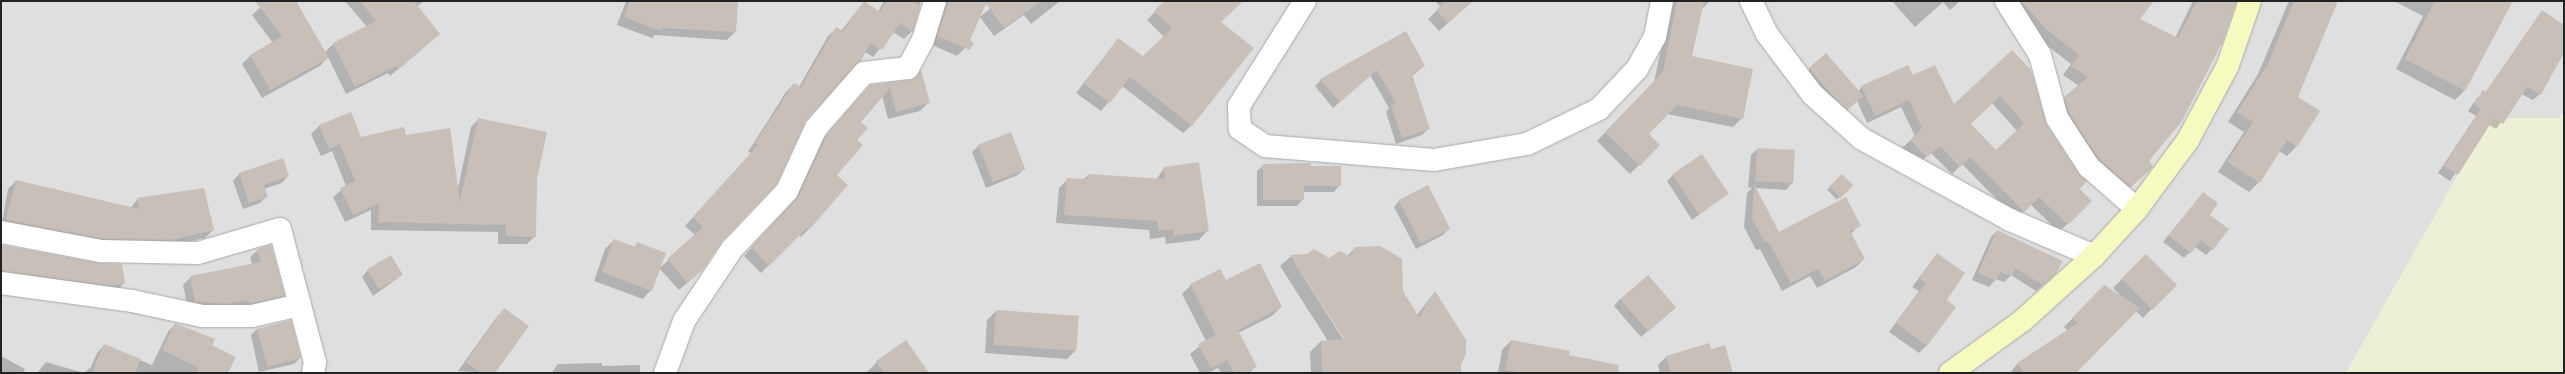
<!DOCTYPE html>
<html>
<head>
<meta charset="utf-8">
<style>
  body { margin:0 }
  #map { position:relative; width:2565px; height:374px; overflow:hidden; background:#f2efe9; font-family:Arial,sans-serif }
  div>[style] { position:absolute }
  .residential>* { inset:0; background:#e0dfdf }
  .farmland>* { inset:0; background:#eef0d5 }
  .shadow>* { inset:0; background:#0003; transform-origin:0 0 }
  .building>* { inset:0; background:#c7bfb8; transform-origin:0 0 }
  .roads { filter:drop-shadow(0 0 1px #a9a9a9) drop-shadow(0 0 1px #a9a9a9) }
  .street>* { height:22px; margin:-11px; padding:0 11px; transform-origin:11px; border-radius:11px; background:#fff }
  .secondary>* { height:22px; margin:-11px; padding:0 11px; transform-origin:11px; border-radius:11px; background:#f7fabf }
  span { translate:-50% -50%; white-space:nowrap; text-align:center; line-height:1.15; -webkit-text-stroke:3px #fff; paint-order:stroke }
  .frame { position:absolute; inset:0; border:2px solid #222; pointer-events:none }
</style>
</head>
<body>
<div id="map">
  <div class="residential">
    <i style="clip-path:polygon(1px 1px,2564px 1px,2564px 112px,2559px 119px,2490px 118px,2346px 373px,1px 373px)"></i>
  </div>
  <div class="farmland">
    <i style="clip-path:polygon(2564px 112px,2564px 373px,2346px 373px,2490px 118px,2559px 118px)"></i>
  </div>
  <div class="shadow">
    <i style="clip-path:polygon(267px 1px,298px 1px,296px 3px,325px 52px,334px 43px,367px 27px,345px 1px,424px 1px,417px 7px,430px 42px,390px 76px,388px 73px,346px 94px,328px 57px,320px 66px,262px 98px,242px 64px,250px 56px,273px 43px,252px 15px)"></i>
    <i style="clip-path:polygon(626px 1px,737px 1px,735px 32px,727px 40px,655px 35px,652px 38px,617px 25px)"></i>
    <i style="clip-path:polygon(884px 1px,921px 1px,912px 31px,904px 39px,893px 32px,873px 57px,865px 52px,806px 119px,695px 276px,679px 290px,659px 268px,651px 290px,643px 299px,594px 281px,605px 249px,614px 240px,634px 247px,637px 244px,660px 268px,695px 235px,685px 226px,751px 153px,748px 152px,786px 92px,794px 84px,799px 87px,828px 36px,837px 28px,841px 31px,864px 2px,878px 12px)"></i>
    <i style="clip-path:polygon(934px 1px,985px 2px,965px 48px,957px 56px,930px 44px)"></i>
    <i style="clip-path:polygon(999px 1px,1060px 1px,1031px 24px,1024px 15px,994px 36px,980px 17px)"></i>
    <i style="clip-path:polygon(1165px 1px,1243px 1px,1220px 22px,1192px 125px,1183px 133px,1122px 86px,1101px 111px,1076px 93px,1118px 39px,1143px 58px,1164px 37px,1147px 20px)"></i>
    <i style="clip-path:polygon(1435px 1px,1472px 1px,1439px 31px,1428px 19px,1441px 7px)"></i>
    <i style="clip-path:polygon(1666px 1px,1710px 1px,1702px 9px,1691px 57px,1742px 118px,1733px 127px,1667px 114px,1647px 134px,1658px 145px,1630px 174px,1597px 141px,1654px 82px,1670px 7px)"></i>
    <i style="clip-path:polygon(1892px 1px,1960px 1px,1950px 10px,1943px 2px,1915px 27px)"></i>
    <i style="clip-path:polygon(2004px 1px,2150px 1px,2139px 20px,2175px 38px,2193px 1px,2236px 1px,2140px 178px,2122px 195px,2056px 107px,2079px 86px,2063px 75px,2071px 64px,2039px 39px)"></i>
    <i style="clip-path:polygon(2289px 1px,2337px 1px,2297px 98px,2297px 146px,2287px 156px,2279px 151px,2259px 182px,2249px 192px,2218px 172px,2244px 132px,2228px 122px,2258px 74px)"></i>
    <i style="clip-path:polygon(2394px 1px,2512px 1px,2465px 90px,2455px 100px,2396px 69px,2423px 16px)"></i>
    <i style="clip-path:polygon(2542px 11px,2562px 25px,2564px 22px,2564px 53px,2540px 94px,2533px 100px,2521px 94px,2496px 129px,2489px 125px,2450px 181px,2438px 173px,2476px 116px,2468px 111px,2477px 98px,2485px 93px)"></i>
    <i style="clip-path:polygon(1405px 32px,1424px 66px,1412px 76px,1428px 129px,1422px 135px,1396px 144px,1386px 112px,1389px 108px,1370px 75px,1333px 108px,1315px 86px,1321px 80px)"></i>
    <i style="clip-path:polygon(evenodd,2012px 51px,2046px 125px,2079px 189px,2091px 201px,2059px 232px,2030px 204px,2016px 219px,1962px 164px,1952px 174px,1931px 153px,1918px 164px,1902px 148px,1915px 136px,1901px 107px,1867px 123px,1857px 101px,1841px 115px,1804px 75px,1810px 68px,1858px 91px,1862px 87px,1913px 76px,1953px 106px,2012px 51px,1992px 103px,2017px 131px,1996px 151px,1970px 124px,1992px 103px)"></i>
    <i style="clip-path:polygon(921px 72px,928px 103px,920px 111px,888px 119px,882px 95px,859px 122px,856px 141px,835px 175px,809px 229px,801px 237px,799px 235px,761px 273px,744px 256px,790px 206px,819px 144px,862px 94px,913px 80px)"></i>
    <i style="clip-path:polygon(351px 113px,361px 138px,405px 136px,458px 188px,471px 127px,479px 119px,536px 179px,535px 236px,527px 244px,498px 244px,498px 232px,371px 230px,371px 210px,345px 222px,333px 197px,346px 186px,332px 151px,321px 156px,311px 134px,319px 126px)"></i>
    <i style="clip-path:polygon(1010px 133px,1024px 169px,1018px 175px,986px 188px,972px 152px,978px 146px)"></i>
    <i style="clip-path:polygon(1757px 149px,1792px 183px,1786px 190px,1755px 188px,1779px 234px,1859px 225px,1851px 234px,1864px 259px,1856px 267px,1817px 288px,1810px 276px,1782px 291px,1760px 249px,1756px 250px,1744px 227px,1747px 193px,1752px 188px,1748px 187px,1751px 155px)"></i>
    <i style="clip-path:polygon(1264px 165px,1310px 167px,1340px 185px,1334px 192px,1303px 192px,1303px 199px,1297px 206px,1257px 206px,1257px 171px)"></i>
    <i style="clip-path:polygon(1164px 168px,1207px 231px,1199px 240px,1166px 244px,1165px 237px,1150px 239px,1149px 230px,1056px 223px,1059px 188px,1068px 179px,1083px 180px,1088px 175px,1156px 180px)"></i>
    <i style="clip-path:polygon(239px 174px,288px 176px,282px 183px,264px 189px,267px 196px,260px 203px,243px 209px,233px 181px)"></i>
    <i style="clip-path:polygon(1673px 175px,1727px 194px,1692px 220px,1667px 181px)"></i>
    <i style="left:1842px;top:175px;width:14px;height:21px;rotate:45deg"></i>
    <i style="clip-path:polygon(16px 181px,130px 208px,138px 199px,213px 230px,205px 238px,163px 247px,1px 228px,8px 189px)"></i>
    <i style="clip-path:polygon(2203px 193px,2212px 249px,2206px 255px,2195px 247px,2184px 258px,2163px 242px)"></i>
    <i style="clip-path:polygon(1400px 200px,1449px 228px,1443px 235px,1416px 249px,1394px 207px)"></i>
    <i style="clip-path:polygon(1997px 231px,2047px 281px,2036px 291px,2011px 275px,2004px 282px,1996px 279px,1989px 287px,1972px 280px,1991px 237px)"></i>
    <i style="clip-path:polygon(1px 246px,124px 283px,117px 290px,1px 278px)"></i>
    <i style="clip-path:polygon(evenodd,1355px 248px,1402px 292px,1417px 315px,1434px 293px,1460px 364px,1460px 373px,1311px 373px,1310px 352px,1321px 341px,1328px 341px,1280px 266px,1291px 256px,1329px 259px,1347px 256px,1355px 248px,1295px 263px,1297px 263px,1348px 343px,1346px 344px,1295px 263px)"></i>
    <i style="clip-path:polygon(258px 250px,284px 295px,276px 303px,220px 311px,188px 309px,183px 285px,191px 277px,252px 264px,250px 257px)"></i>
    <i style="clip-path:polygon(1937px 254px,1945px 300px,1927px 345px,1919px 353px,1889px 332px,1919px 291px,1912px 287px)"></i>
    <i style="clip-path:polygon(2146px 255px,2175px 285px,2143px 318px,2136px 311px,2075px 373px,2010px 373px,2018px 363px,2068px 331px,2064px 327px,2104px 287px,2121px 296px,2113px 288px)"></i>
    <i style="clip-path:polygon(368px 270px,402px 275px,373px 296px,362px 277px)"></i>
    <i style="clip-path:polygon(1191px 285px,1281px 307px,1272px 316px,1238px 333px,1255px 367px,1249px 373px,1221px 373px,1218px 368px,1208px 373px,1200px 373px,1190px 354px,1206px 341px,1182px 294px)"></i>
    <i style="clip-path:polygon(1620px 299px,1668px 313px,1641px 337px,1614px 306px)"></i>
    <i style="clip-path:polygon(504px 309px,493px 373px,458px 371px,496px 318px)"></i>
    <i style="clip-path:polygon(996px 311px,1076px 350px,1067px 359px,985px 353px,987px 320px)"></i>
    <i style="clip-path:polygon(175px 324px,211px 346px,227px 373px,37px 373px,46px 362px,84px 373px,91px 367px,97px 353px,104px 345px,152px 365px,168px 332px)"></i>
    <i style="clip-path:polygon(257px 329px,300px 358px,294px 364px,259px 372px,251px 335px)"></i>
    <i style="clip-path:polygon(1511px 341px,1568px 356px,1599px 373px,1498px 373px,1502px 350px)"></i>
    <i style="clip-path:polygon(1711px 350px,1732px 373px,1660px 373px,1658px 365px,1667px 356px)"></i>
    <i style="clip-path:polygon(1px 356px,25px 369px,23px 373px,1px 373px)"></i>
    <i style="clip-path:polygon(877px 362px,927px 373px,866px 373px)"></i>
    <i style="clip-path:polygon(602px 363px,602px 366px,640px 365px,640px 373px,552px 373px,558px 364px)"></i>
    <i style="left:2090px;top:372px;width:16px;height:2px"></i>
  </div>
  <div class="building">
    <i style="clip-path:polygon(255px 1px,296px 1px,329px 58px,270px 90px,250px 55px,282px 36px)"></i>
    <i style="clip-path:polygon(360px 1px,414px 1px,440px 34px,399px 69px,396px 66px,355px 87px,333px 43px,376px 21px)"></i>
    <i style="clip-path:polygon(630px 1px,738px 1px,736px 32px,662px 28px,661px 31px,624px 17px)"></i>
    <i style="clip-path:polygon(864px 1px,880px 12px,887px 1px,913px 1px,920px 6px,913px 32px,900px 23px,882px 50px,871px 43px,860px 62px,806px 120px,777px 184px,723px 240px,704px 268px,688px 283px,667px 259px,703px 227px,693px 217px,758px 145px,755px 143px,794px 83px,801px 87px,836px 27px,843px 31px)"></i>
    <i style="clip-path:polygon(949px 1px,1041px 1px,1004px 28px,986px 4px,970px 40px,974px 43px,970px 50px,937px 36px)"></i>
    <i style="clip-path:polygon(1164px 1px,1243px 1px,1221px 22px,1254px 48px,1192px 126px,1130px 77px,1110px 103px,1084px 84px,1118px 38px,1143px 56px,1172px 28px,1154px 11px)"></i>
    <i style="clip-path:polygon(1446px 1px,1473px 1px,1448px 23px,1436px 10px)"></i>
    <i style="clip-path:polygon(1677px 1px,1704px 1px,1692px 56px,1753px 69px,1743px 119px,1677px 105px,1649px 134px,1660px 145px,1640px 166px,1605px 132px,1663px 72px)"></i>
    <i style="clip-path:polygon(2021px 1px,2154px 1px,2140px 19px,2178px 38px,2197px 1px,2237px 1px,2222px 43px,2182px 121px,2149px 161px,2153px 166px,2150px 170px,2131px 187px,2099px 159px,2069px 113px,2064px 97px,2088px 77px,2071px 66px,2079px 55px,2047px 30px)"></i>
    <i style="clip-path:polygon(2294px 1px,2338px 1px,2298px 97px,2320px 111px,2297px 147px,2287px 140px,2260px 183px,2227px 162px,2253px 122px,2237px 112px,2268px 64px)"></i>
    <i style="clip-path:polygon(2435px 1px,2513px 1px,2465px 91px,2405px 59px)"></i>
    <i style="clip-path:polygon(2542px 10px,2564px 25px,2564px 52px,2541px 95px,2527px 87px,2503px 124px,2494px 118px,2458px 175px,2444px 166px,2481px 109px,2474px 104px,2483px 90px,2486px 92px)"></i>
    <i style="clip-path:polygon(1406px 31px,1425px 66px,1412px 74px,1430px 129px,1402px 138px,1391px 105px,1396px 103px,1377px 70px,1340px 102px,1320px 79px)"></i>
    <i style="clip-path:polygon(evenodd,2012px 50px,2031px 70px,2047px 125px,2079px 174px,2087px 181px,2080px 189px,2092px 201px,2068px 225px,2039px 197px,2024px 212px,1970px 157px,1960px 167px,1940px 146px,1927px 157px,1910px 140px,1922px 128px,1909px 100px,1875px 116px,1861px 86px,1908px 65px,1913px 75px,1935px 65px,1954px 104px,2012px 50px,2000px 96px,2024px 123px,1996px 150px,1971px 124px,2000px 96px)"></i>
    <i style="left:1826px;top:53px;width:57px;height:23px;rotate:49deg"></i>
    <i style="clip-path:polygon(921px 70px,930px 103px,896px 112px,890px 88px,861px 122px,868px 128px,857px 140px,863px 145px,837px 175px,848px 185px,809px 230px,807px 228px,769px 266px,751px 247px,798px 196px,827px 135px,870px 85px,910px 80px,915px 78px)"></i>
    <i style="clip-path:polygon(351px 112px,361px 137px,404px 127px,406px 135px,450px 128px,460px 202px,478px 118px,547px 132px,537px 179px,536px 237px,506px 236px,506px 225px,378px 222px,379px 203px,353px 215px,340px 188px,355px 181px,340px 144px,329px 149px,319px 125px)"></i>
    <i style="left:1011px;top:132px;width:40px;height:35px;rotate:69deg"></i>
    <i style="left:1757px;top:148px;width:38px;height:33px;rotate:3deg"></i>
    <i style="left:1702px;top:154px;width:48px;height:36px;rotate:56deg"></i>
    <i style="clip-path:polygon(283px 158px,289px 176px,264px 185px,268px 197px,249px 203px,239px 173px)"></i>
    <i style="clip-path:polygon(1199px 162px,1209px 231px,1174px 236px,1173px 229px,1159px 231px,1157px 221px,1064px 215px,1067px 178px,1087px 179px,1088px 174px,1165px 179px,1164px 167px)"></i>
    <i style="clip-path:polygon(1311px 163px,1311px 166px,1341px 166px,1341px 186px,1304px 186px,1304px 200px,1263px 200px,1263px 164px)"></i>
    <i style="left:1842px;top:174px;width:16px;height:18px;rotate:45deg"></i>
    <i style="clip-path:polygon(16px 180px,139px 209px,137px 198px,204px 188px,214px 230px,171px 240px,102px 239px,6px 220px)"></i>
    <i style="clip-path:polygon(1754px 184px,1779px 232px,1846px 197px,1861px 226px,1850px 231px,1865px 259px,1825px 281px,1818px 269px,1791px 283px,1768px 241px,1765px 243px,1752px 218px)"></i>
    <i style="left:1428px;top:185px;width:49px;height:33px;rotate:63deg"></i>
    <i style="clip-path:polygon(2203px 192px,2218px 203px,2210px 215px,2229px 229px,2213px 250px,2201px 240px,2191px 253px,2169px 236px)"></i>
    <i style="clip-path:polygon(1997px 230px,2063px 261px,2055px 275px,2043px 285px,2015px 268px,2012px 276px,2000px 272px,1996px 281px,1978px 273px)"></i>
    <i style="clip-path:polygon(614px 239px,635px 247px,637px 242px,666px 253px,652px 291px,602px 272px)"></i>
    <i style="clip-path:polygon(1px 245px,99px 263px,122px 264px,125px 283px,112px 286px,1px 271px)"></i>
    <i style="clip-path:polygon(271px 245px,285px 296px,251px 304px,247px 300px,228px 304px,195px 302px,190px 276px,261px 262px,257px 249px)"></i>
    <i style="clip-path:polygon(1380px 246px,1402px 259px,1403px 291px,1419px 317px,1435px 291px,1466px 340px,1466px 354px,1461px 364px,1461px 373px,1322px 373px,1321px 341px,1344px 339px,1290px 255px,1307px 254px,1314px 249px,1329px 258px,1340px 251px,1350px 256px,1355px 247px)"></i>
    <i style="clip-path:polygon(1937px 253px,1965px 273px,1947px 300px,1956px 307px,1927px 346px,1896px 323px,1926px 283px,1919px 278px)"></i>
    <i style="left:2146px;top:254px;width:44px;height:35px;rotate:45deg"></i>
    <i style="left:391px;top:255px;width:23px;height:28px;rotate:59deg"></i>
    <i style="clip-path:polygon(1260px 263px,1282px 307px,1238px 330px,1257px 367px,1245px 373px,1234px 373px,1227px 360px,1211px 368px,1198px 344px,1216px 335px,1190px 284px,1220px 269px,1226px 280px)"></i>
    <i style="left:1648px;top:275px;width:43px;height:37px;rotate:49deg"></i>
    <i style="clip-path:polygon(2104px 285px,2140px 308px,2076px 373px,2024px 373px,2017px 363px,2078px 323px,2072px 318px)"></i>
    <i style="clip-path:polygon(504px 308px,529px 326px,495px 373px,481px 373px,466px 362px)"></i>
    <i style="left:996px;top:310px;width:83px;height:35px;rotate:4deg"></i>
    <i style="left:291px;top:320px;width:39px;height:35px;rotate:75deg"></i>
    <i style="clip-path:polygon(175px 323px,215px 339px,212px 345px,236px 357px,228px 373px,196px 373px,199px 368px,162px 350px)"></i>
    <i style="clip-path:polygon(906px 340px,929px 373px,884px 373px,876px 361px)"></i>
    <i style="clip-path:polygon(1511px 340px,1570px 351px,1569px 355px,1619px 365px,1618px 373px,1521px 373px,1505px 370px)"></i>
    <i style="clip-path:polygon(1709px 343px,1711px 349px,1725px 345px,1733px 373px,1671px 373px,1666px 356px)"></i>
    <i style="clip-path:polygon(104px 344px,141px 359px,135px 373px,92px 373px)"></i>
  </div>
  <div class="roads">
    <div class="street">
      <i style="left:1305px;top:1px;width:124px;rotate:122.2deg"></i>
      <i style="left:1239px;top:106px;width:23px;rotate:88deg"></i>
      <i style="left:1240px;top:129px;width:30px;rotate:34deg"></i>
      <i style="left:1265px;top:146px;width:170px;rotate:4.7deg"></i>
      <i style="left:1434px;top:160px;width:94px;rotate:-9.8deg"></i>
      <i style="left:1527px;top:144px;width:80px;rotate:-25.9deg"></i>
      <i style="left:1599px;top:109px;width:55px;rotate:-46.5deg"></i>
      <i style="left:1637px;top:69px;width:37px;rotate:-61deg"></i>
      <i style="left:1655px;top:37px;width:37px;rotate:-79deg"></i>
      <i style="left:1751px;top:1px;width:37px;rotate:64deg"></i>
      <i style="left:1767px;top:34px;width:75px;rotate:53.1deg"></i>
      <i style="left:1812px;top:94px;width:67px;rotate:42deg"></i>
      <i style="left:1862px;top:139px;width:169px;rotate:28.7deg"></i>
      <i style="left:2010px;top:220px;width:91px;rotate:23.2deg"></i>
      <i style="left:2006px;top:1px;width:64px;rotate:57.8deg"></i>
      <i style="left:2040px;top:55px;width:65px;rotate:74.9deg"></i>
      <i style="left:2057px;top:118px;width:59px;rotate:56.9deg"></i>
      <i style="left:2089px;top:167px;width:64px;rotate:41.2deg"></i>
      <i style="left:1px;top:232px;width:102px;rotate:10.8deg"></i>
      <i style="left:101px;top:251px;width:97px;rotate:1.2deg"></i>
      <i style="left:198px;top:253px;width:85px;rotate:-16.3deg"></i>
      <i style="left:280px;top:229px;width:138px;rotate:75.3deg"></i>
      <i style="left:315px;top:362px;width:11px;rotate:100deg"></i>
      <i style="left:1px;top:283px;width:132px;rotate:7.8deg"></i>
      <i style="left:132px;top:301px;width:72px;rotate:12.1deg"></i>
      <i style="left:202px;top:316px;width:50px"></i>
      <i style="left:252px;top:316px;width:49px;rotate:-12.9deg"></i>
      <i style="left:665px;top:373px;width:55px;rotate:-69.9deg"></i>
      <i style="left:684px;top:321px;width:87px;rotate:-56.3deg"></i>
      <i style="left:732px;top:249px;width:80px;rotate:-46.5deg"></i>
      <i style="left:787px;top:191px;width:69px;rotate:-65.3deg"></i>
      <i style="left:816px;top:128px;width:73px;rotate:-48.9deg"></i>
      <i style="left:864px;top:73px;width:44px;rotate:-6.5deg"></i>
      <i style="left:908px;top:68px;width:32px;rotate:-62deg"></i>
      <i style="left:923px;top:40px;width:41px;rotate:-72.9deg"></i>
    </div>
    <div class="secondary">
      <i style="left:1950px;top:373px;width:89px;rotate:-35.8deg"></i>
      <i style="left:2022px;top:321px;width:97px;rotate:-42.1deg"></i>
      <i style="left:2094px;top:256px;width:64px;rotate:-47.5deg"></i>
      <i style="left:2137px;top:209px;width:86px;rotate:-53.5deg"></i>
      <i style="left:2188px;top:140px;width:85px;rotate:-61.9deg"></i>
      <i style="left:2228px;top:65px;width:68px;rotate:-71deg"></i>
    </div>
  </div>
  <div class="frame"></div>
</div>
</body>
</html>
